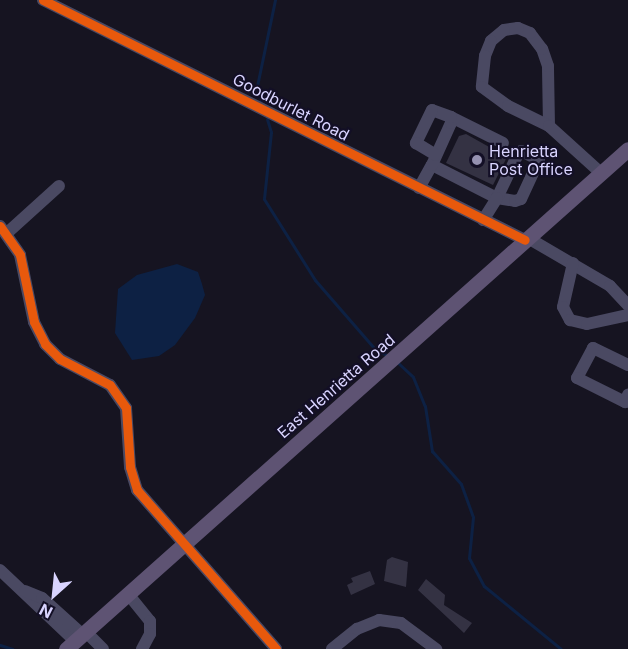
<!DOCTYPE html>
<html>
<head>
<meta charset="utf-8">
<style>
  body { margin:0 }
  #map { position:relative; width:628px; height:649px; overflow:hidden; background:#161421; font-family:Inter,sans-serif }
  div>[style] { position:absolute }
  .water>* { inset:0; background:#0d2144 }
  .stream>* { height:3px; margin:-1.5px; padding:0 1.5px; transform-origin:1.5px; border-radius:1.5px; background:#0d2144 }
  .building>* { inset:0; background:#343243 }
  .minor>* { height:12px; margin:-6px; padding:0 6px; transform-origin:6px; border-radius:6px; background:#4a4962 }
  .major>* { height:15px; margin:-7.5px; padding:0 7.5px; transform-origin:7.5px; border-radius:7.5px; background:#5e5373 }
  .cycleway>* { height:9px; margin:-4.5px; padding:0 4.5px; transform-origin:4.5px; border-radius:4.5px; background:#e8590c }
  .dots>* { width:16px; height:16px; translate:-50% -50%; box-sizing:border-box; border:3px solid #130f26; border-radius:50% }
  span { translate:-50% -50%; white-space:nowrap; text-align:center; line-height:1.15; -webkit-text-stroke:4.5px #130f26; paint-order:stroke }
  .street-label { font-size:16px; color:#d9d4ff }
  .poi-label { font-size:16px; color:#d9d4ff }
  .left { translate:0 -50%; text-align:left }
  .north { position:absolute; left:24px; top:565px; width:60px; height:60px; -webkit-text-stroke:4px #130f26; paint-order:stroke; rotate:207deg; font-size:16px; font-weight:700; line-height:24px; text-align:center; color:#d9d4ff }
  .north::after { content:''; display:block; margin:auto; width:21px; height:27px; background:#d9d4ff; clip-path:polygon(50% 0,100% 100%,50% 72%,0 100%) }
</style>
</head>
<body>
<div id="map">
  <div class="water">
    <i style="clip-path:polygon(177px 264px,198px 272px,202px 284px,205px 295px,195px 318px,175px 345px,159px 356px,132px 360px,115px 333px,118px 289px,137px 275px)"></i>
  </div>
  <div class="stream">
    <i style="left:261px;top:101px;width:16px;rotate:-105deg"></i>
    <i style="left:257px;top:86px;width:88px;rotate:-78.2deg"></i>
    <i style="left:267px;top:119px;width:14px;rotate:73deg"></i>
    <i style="left:271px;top:132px;width:67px;rotate:96deg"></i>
    <i style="left:264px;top:199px;width:96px;rotate:57.8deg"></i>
    <i style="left:315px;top:280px;width:91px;rotate:49deg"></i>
    <i style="left:375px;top:349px;width:15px;rotate:28deg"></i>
    <i style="left:396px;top:361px;width:23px;rotate:43deg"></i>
    <i style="left:413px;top:377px;width:31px;rotate:68deg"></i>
    <i style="left:425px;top:406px;width:46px;rotate:81.2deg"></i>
    <i style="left:432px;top:451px;width:44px;rotate:48.7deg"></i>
    <i style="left:461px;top:484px;width:35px;rotate:70deg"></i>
    <i style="left:473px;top:517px;width:41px;rotate:95.6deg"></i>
    <i style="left:469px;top:558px;width:32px;rotate:62deg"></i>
    <i style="left:484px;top:586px;width:99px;rotate:39.3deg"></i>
    <i style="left:0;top:645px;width:13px;rotate:18deg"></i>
  </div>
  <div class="building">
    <i style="clip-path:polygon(466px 134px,507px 157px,493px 185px,446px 163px,459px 136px)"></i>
    <i style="clip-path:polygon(392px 557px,408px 562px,406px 587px,384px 581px,387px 560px)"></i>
    <i style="clip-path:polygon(370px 571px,375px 584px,351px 595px,347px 585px,353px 582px,351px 578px)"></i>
    <i style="clip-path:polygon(426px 579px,445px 595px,444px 605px,472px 623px,464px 633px,418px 590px)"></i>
  </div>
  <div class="minor">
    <i style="left:43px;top:0;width:538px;rotate:26.47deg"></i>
    <i style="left:451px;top:117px;width:58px;rotate:26.6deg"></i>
    <i style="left:549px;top:126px;width:60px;rotate:-91deg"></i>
    <i style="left:548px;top:66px;width:18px;rotate:-109deg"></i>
    <i style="left:542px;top:49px;width:20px;rotate:-127deg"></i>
    <i style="left:530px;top:33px;width:13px;rotate:-157deg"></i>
    <i style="left:518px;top:28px;width:14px;rotate:172deg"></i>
    <i style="left:504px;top:30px;width:17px;rotate:140deg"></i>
    <i style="left:491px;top:41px;width:16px;rotate:112deg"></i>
    <i style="left:485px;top:56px;width:31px;rotate:96deg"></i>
    <i style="left:482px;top:87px;width:32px;rotate:36deg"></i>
    <i style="left:508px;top:106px;width:46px;rotate:26deg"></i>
    <i style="left:549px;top:126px;width:70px;rotate:42.1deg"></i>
    <i style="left:432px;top:165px;width:73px;rotate:26.9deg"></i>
    <i style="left:497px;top:198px;width:18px;rotate:9deg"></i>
    <i style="left:515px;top:201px;width:6px;rotate:-18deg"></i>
    <i style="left:521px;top:199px;width:43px;rotate:-65.2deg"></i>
    <i style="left:539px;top:160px;width:20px;rotate:-153deg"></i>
    <i style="left:521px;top:151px;width:4px;rotate:135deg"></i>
    <i style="left:518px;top:154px;width:49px;rotate:115.5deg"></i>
    <i style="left:497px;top:198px;width:26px;rotate:122deg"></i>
    <i style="left:419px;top:188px;width:26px;rotate:-61deg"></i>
    <i style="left:432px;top:165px;width:46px;rotate:-65.7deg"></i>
    <i style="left:451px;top:123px;width:6px;rotate:-90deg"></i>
    <i style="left:451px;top:117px;width:20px;rotate:-160deg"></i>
    <i style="left:432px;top:110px;width:37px;rotate:116deg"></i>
    <i style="left:416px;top:143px;width:23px;rotate:31deg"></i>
    <i style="left:0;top:226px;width:35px;rotate:55deg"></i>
    <i style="left:20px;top:255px;width:68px;rotate:78.2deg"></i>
    <i style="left:34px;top:322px;width:25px;rotate:63deg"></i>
    <i style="left:45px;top:344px;width:21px;rotate:45deg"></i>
    <i style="left:60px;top:359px;width:56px;rotate:27.5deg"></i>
    <i style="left:110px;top:385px;width:28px;rotate:55deg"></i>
    <i style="left:126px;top:408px;width:59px;rotate:86.1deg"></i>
    <i style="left:130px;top:467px;width:24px;rotate:73deg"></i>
    <i style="left:137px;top:490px;width:211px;rotate:48.8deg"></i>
    <i style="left:7px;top:233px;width:70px;rotate:-42.1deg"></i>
    <i style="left:528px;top:238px;width:95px;rotate:30.3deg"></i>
    <i style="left:610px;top:286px;width:26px;rotate:47deg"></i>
    <i style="left:573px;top:263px;width:45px;rotate:102.8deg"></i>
    <i style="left:563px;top:307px;width:15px;rotate:62deg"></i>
    <i style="left:570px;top:320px;width:17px;rotate:13deg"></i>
    <i style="left:587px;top:324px;width:42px;rotate:-12.4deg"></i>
    <i style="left:628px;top:365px;width:39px;rotate:-154deg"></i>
    <i style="left:593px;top:348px;width:34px;rotate:118deg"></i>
    <i style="left:577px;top:378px;width:54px;rotate:26.6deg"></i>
    <i style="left:625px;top:402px;width:8px;rotate:-67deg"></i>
    <i style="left:0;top:570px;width:103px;rotate:43.4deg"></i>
    <i style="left:25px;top:591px;width:18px;rotate:22deg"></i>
    <i style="left:42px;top:598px;width:54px;rotate:42deg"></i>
    <i style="left:128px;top:594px;width:35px;rotate:51deg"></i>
    <i style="left:150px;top:621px;width:13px;rotate:90deg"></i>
    <i style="left:150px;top:634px;width:17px;rotate:118deg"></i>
    <i style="left:86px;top:632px;width:24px;rotate:45deg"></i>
    <i style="left:332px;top:649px;width:32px;rotate:-39deg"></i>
    <i style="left:357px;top:629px;width:24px;rotate:-22deg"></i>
    <i style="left:379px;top:620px;width:22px;rotate:8deg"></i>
    <i style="left:401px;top:623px;width:44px;rotate:36.6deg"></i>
  </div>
  <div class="major">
    <i style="left:66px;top:649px;width:752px;rotate:-41.66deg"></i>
  </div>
  <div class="cycleway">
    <i style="left:43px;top:0;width:538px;rotate:26.47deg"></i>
    <i style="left:0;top:226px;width:35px;rotate:55deg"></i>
    <i style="left:20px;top:255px;width:68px;rotate:78.2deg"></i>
    <i style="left:34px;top:322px;width:25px;rotate:63deg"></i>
    <i style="left:45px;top:344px;width:21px;rotate:45deg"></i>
    <i style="left:60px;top:359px;width:56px;rotate:27.5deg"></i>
    <i style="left:110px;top:385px;width:28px;rotate:55deg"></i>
    <i style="left:126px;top:408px;width:59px;rotate:86.1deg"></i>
    <i style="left:130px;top:467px;width:24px;rotate:73deg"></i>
    <i style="left:137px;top:490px;width:211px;rotate:48.8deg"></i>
  </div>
  <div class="dots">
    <i style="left:477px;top:160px;background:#9591b1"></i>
  </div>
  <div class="street-label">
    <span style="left:291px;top:107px;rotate:27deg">Goodburlet Road</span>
    <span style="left:336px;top:386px;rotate:-41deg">East Henrietta Road</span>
  </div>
  <div class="poi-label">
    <span class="left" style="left:489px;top:160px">Henrietta<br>Post Office</span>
  </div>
  <div class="north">N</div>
</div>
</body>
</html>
